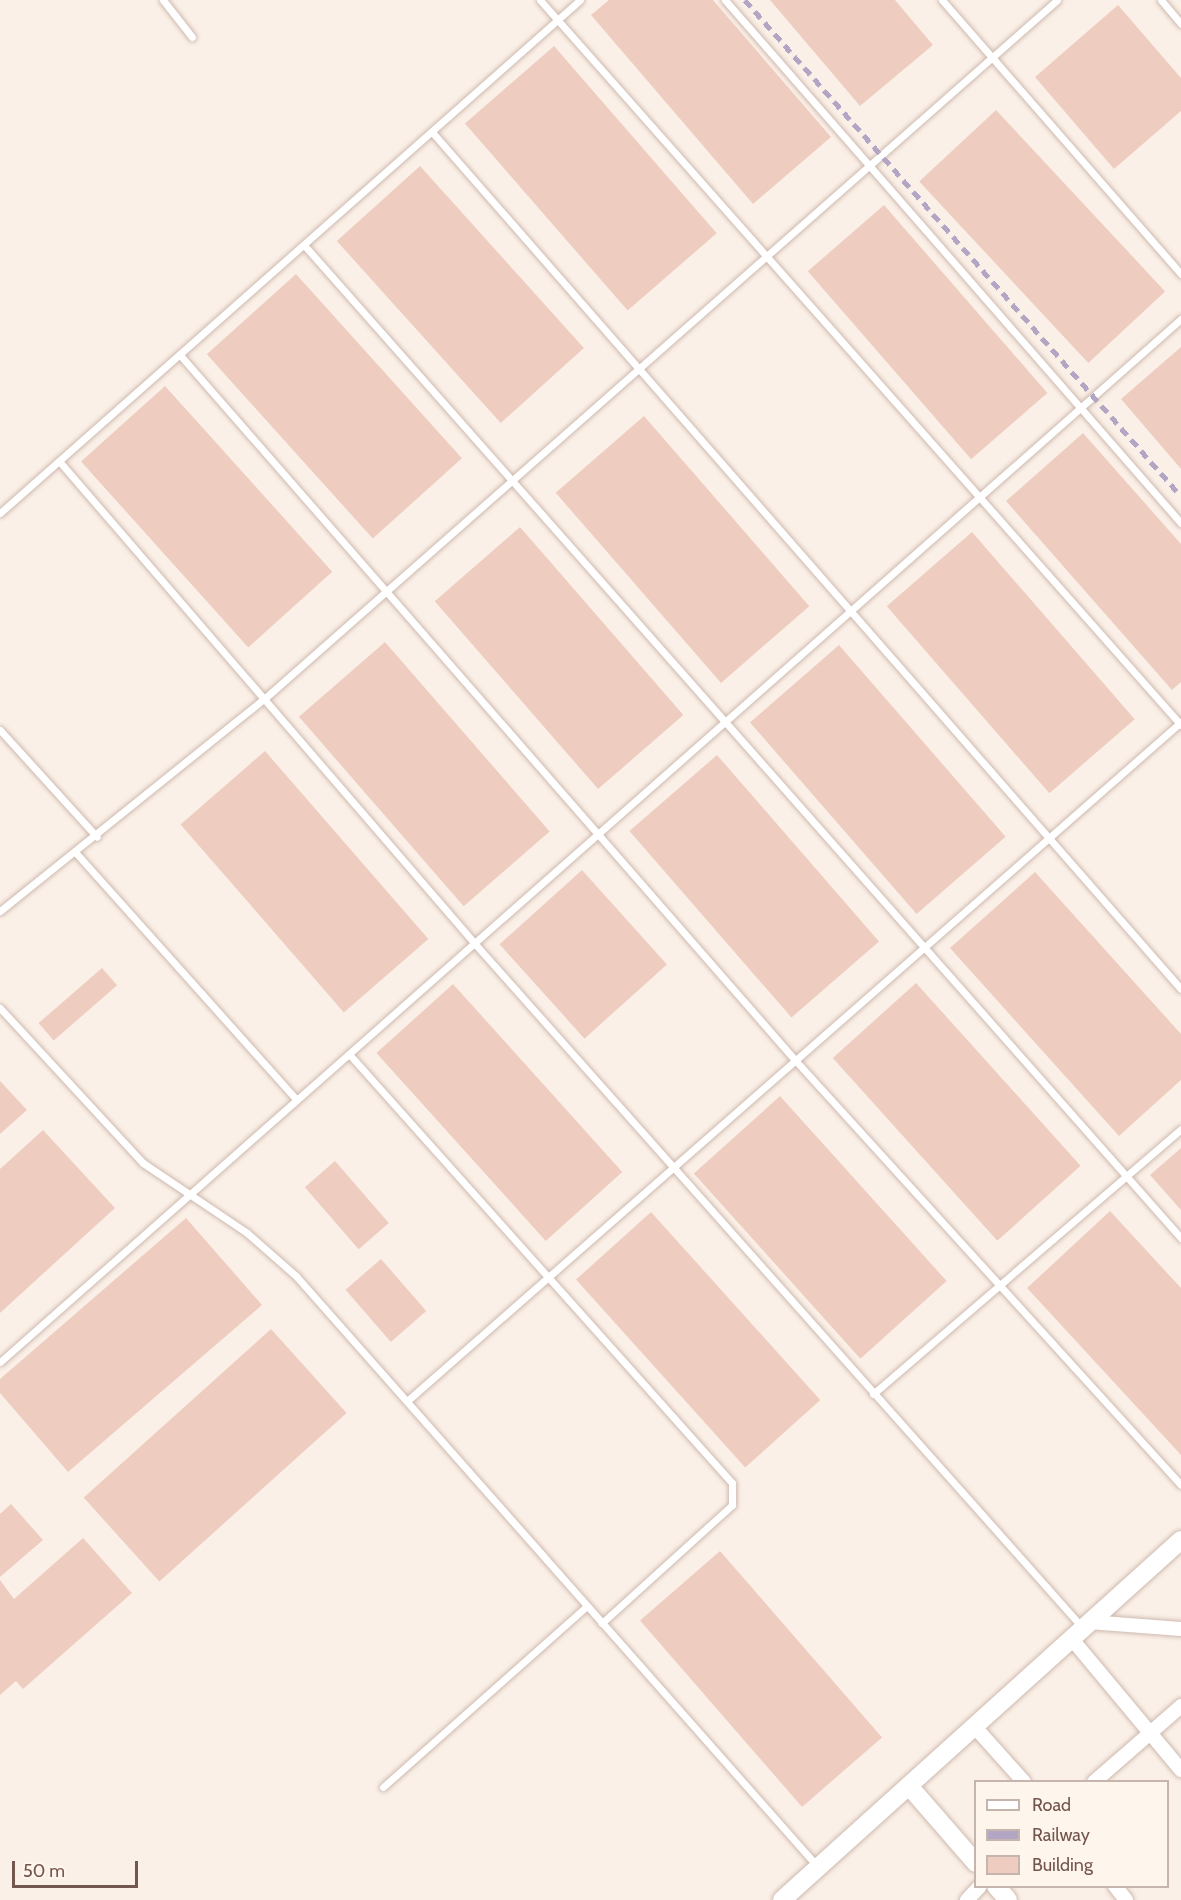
<!DOCTYPE html>
<html>
<head>
<meta charset="utf-8">
<style>
  body { margin:0 }
  #map { position:relative; width:1181px; height:1900px; overflow:hidden; background:#fbf0e7; font-family:Cabin,sans-serif }
  div>[style] { position:absolute }
  .building>* { inset:0; background:#eecdc0; transform-origin:0 0 }
  .roads { filter:drop-shadow(0 0 2px #cebab0) drop-shadow(0 0 2px #cebab0) }
  .service>* { height:7px; margin:-3.5px; padding:0 3.5px; transform-origin:3.5px; border-radius:3.5px; background:#fff }
  .minor>* { height:14px; margin:-7px; padding:0 7px; transform-origin:7px; border-radius:7px; background:#fff }
  .tertiary>* { height:18px; margin:-9px; padding:0 9px; transform-origin:9px; border-radius:9px; background:#fff }
  .rail>* { height:4.5px; margin-top:-2.25px; transform-origin:0; background:repeating-linear-gradient(90deg,#b2a6c4 0 9px,transparent 0 15px) }
  span { translate:-50% -50%; white-space:nowrap; text-align:center; line-height:1.15; -webkit-text-stroke:4.5px #fef5ed; paint-order:stroke }
  .legend { position:absolute; left:974px; top:1780px; width:195px; height:108px; box-sizing:border-box; background:#fef5ed; border:2px solid #c6b5ad; margin:0; padding:8px 10px; list-style:none; font-size:18px; color:#73564d }
  .legend li { display:flex; align-items:center; gap:12px; height:30px }
  .legend b { width:30px; border:2px solid #c6b5ad }
  .scale { position:absolute; left:12px; top:1861px; width:126px; height:27px; box-sizing:border-box; border:3px solid #73564d; border-top:0; padding-left:8px; font-size:18px; line-height:21px; white-space:nowrap; color:#73564d; -webkit-text-stroke:4px #fef5ed; paint-order:stroke }
</style>
</head>
<body>
<div id="map">
  <div class="building">
    <i style="clip-path:polygon(609px 0,713px 0,831px 137px,753px 204px,591px 15px)"></i>
    <i style="clip-path:polygon(770px 0,895px 0,933px 45px,860px 106px)"></i>
    <i style="clip-path:polygon(1118px 5px,1181px 78px,1181px 111px,1114px 169px,1035px 77px)"></i>
    <i style="left:554px;top:46px;width:248px;height:118px;rotate:49deg"></i>
    <i style="left:996px;top:110px;width:248px;height:105px;rotate:47deg"></i>
    <i style="left:420px;top:166px;width:245px;height:112px;rotate:48deg"></i>
    <i style="left:884px;top:205px;width:249px;height:101px;rotate:49deg"></i>
    <i style="left:296px;top:274px;width:248px;height:120px;rotate:48deg"></i>
    <i style="clip-path:polygon(1181px 347px,1181px 469px,1121px 399px)"></i>
    <i style="left:165px;top:386px;width:250px;height:113px;rotate:48deg"></i>
    <i style="left:644px;top:416px;width:252px;height:117px;rotate:49deg"></i>
    <i style="clip-path:polygon(1083px 433px,1181px 544px,1181px 682px,1172px 690px,1006px 501px)"></i>
    <i style="left:520px;top:527px;width:249px;height:113px;rotate:49deg"></i>
    <i style="left:972px;top:532px;width:248px;height:113px;rotate:49deg"></i>
    <i style="left:385px;top:642px;width:251px;height:114px;rotate:49deg"></i>
    <i style="left:839px;top:645px;width:254px;height:118px;rotate:49deg"></i>
    <i style="left:265px;top:751px;width:249px;height:112px;rotate:49deg"></i>
    <i style="left:717px;top:755px;width:247px;height:116px;rotate:49deg"></i>
    <i style="left:582px;top:870px;width:127px;height:111px;rotate:48deg"></i>
    <i style="clip-path:polygon(1035px 872px,1181px 1034px,1181px 1080px,1119px 1136px,950px 948px)"></i>
    <i style="left:102px;top:968px;width:23px;height:84px;rotate:49deg"></i>
    <i style="left:916px;top:983px;width:246px;height:112px;rotate:48deg"></i>
    <i style="left:453px;top:984px;width:253px;height:103px;rotate:48deg"></i>
    <i style="clip-path:polygon(0 1081px,27px 1110px,0 1134px)"></i>
    <i style="left:780px;top:1096px;width:249px;height:116px;rotate:48deg"></i>
    <i style="clip-path:polygon(43px 1130px,115px 1208px,0 1313px,0 1169px)"></i>
    <i style="clip-path:polygon(1181px 1148px,1181px 1210px,1150px 1175px)"></i>
    <i style="left:335px;top:1161px;width:82px;height:40px;rotate:49deg"></i>
    <i style="clip-path:polygon(1110px 1211px,1181px 1288px,1181px 1455px,1027px 1288px)"></i>
    <i style="left:651px;top:1212px;width:253px;height:101px;rotate:48deg"></i>
    <i style="clip-path:polygon(186px 1218px,262px 1305px,68px 1472px,0 1393px,0 1379px)"></i>
    <i style="left:381px;top:1259px;width:69px;height:47px;rotate:49deg"></i>
    <i style="left:271px;top:1329px;width:113px;height:252px;rotate:48deg"></i>
    <i style="clip-path:polygon(11px 1504px,43px 1540px,0 1577px,0 1514px)"></i>
    <i style="clip-path:polygon(83px 1538px,132px 1593px,23px 1689px,16px 1681px,0 1695px,0 1580px,14px 1599px)"></i>
    <i style="left:720px;top:1551px;width:247px;height:106px;rotate:49deg"></i>
  </div>
  <div class="roads">
    <div class="service">
      <i style="left:163px;top:0;width:47px;rotate:51.9deg"></i>
      <i style="left:540px;top:0;width:968px;rotate:48.52deg"></i>
      <i style="left:725px;top:0;width:694px;rotate:48.92deg"></i>
      <i style="left:942px;top:0;width:364px;rotate:48.9deg"></i>
      <i style="left:1161px;top:0;width:31px;rotate:50deg"></i>
      <i style="left:432px;top:132px;width:1138px;rotate:48.85deg"></i>
      <i style="left:304px;top:245px;width:1325px;rotate:48.55deg"></i>
      <i style="left:180px;top:355px;width:936px;rotate:48.9deg"></i>
      <i style="left:795px;top:1060px;width:574px;rotate:47.75deg"></i>
      <i style="left:59px;top:461px;width:639px;rotate:49.25deg"></i>
      <i style="left:476px;top:945px;width:912px;rotate:48.38deg"></i>
      <i style="left:0;top:513px;width:774px;rotate:-41.49deg"></i>
      <i style="left:0;top:730px;width:144px;rotate:47.8deg"></i>
      <i style="left:76px;top:853px;width:330px;rotate:48.2deg"></i>
      <i style="left:0;top:911px;width:339px;rotate:-38.8deg"></i>
      <i style="left:264px;top:699px;width:1057px;rotate:-41.39deg"></i>
      <i style="left:0;top:1008px;width:211px;rotate:47.3deg"></i>
      <i style="left:143px;top:1163px;width:125px;rotate:33.9deg"></i>
      <i style="left:247px;top:1233px;width:65px;rotate:41.3deg"></i>
      <i style="left:296px;top:1276px;width:787px;rotate:48.55deg"></i>
      <i style="left:349px;top:1054px;width:575px;rotate:48.24deg"></i>
      <i style="left:732px;top:1483px;width:22px;rotate:90deg"></i>
      <i style="left:732px;top:1505px;width:176px;rotate:137.8deg"></i>
      <i style="left:0;top:1362px;width:1576px;rotate:-41.45deg"></i>
      <i style="left:873px;top:1394px;width:406px;rotate:-40.7deg"></i>
      <i style="left:407px;top:1401px;width:1030px;rotate:-41.26deg"></i>
      <i style="left:383px;top:1787px;width:273px;rotate:-41.6deg"></i>
    </div>
    <div class="minor">
      <i style="left:1089px;top:1622px;width:92px;rotate:4.4deg"></i>
      <i style="left:1071px;top:1638px;width:172px;rotate:50.2deg"></i>
      <i style="left:974px;top:1726px;width:75px;rotate:48.2deg"></i>
      <i style="left:1094px;top:1782px;width:116px;rotate:-41.1deg"></i>
      <i style="left:1115px;top:1886px;width:18px;rotate:52deg"></i>
      <i style="left:967px;top:1900px;width:19px;rotate:-47deg"></i>
    </div>
    <div class="tertiary">
      <i style="left:909px;top:1786px;width:102px;rotate:49deg"></i>
      <i style="left:996px;top:1886px;width:18px;rotate:49deg"></i>
      <i style="left:782px;top:1900px;width:537px;rotate:-42.06deg"></i>
    </div>
  </div>
  <div class="rail">
    <i style="left:745px;top:0;width:660px;rotate:48.68deg"></i>
  </div>
  <ul class="legend">
  <li><b style="height:8px;background:#fff"></b>Road</li>
  <li><b style="height:8px;background:#b2a6c4"></b>Railway</li>
  <li><b style="height:16px;background:#eecdc0"></b>Building</li>
  </ul>
  <div class="scale">50 m</div>
</div>
</body>
</html>
